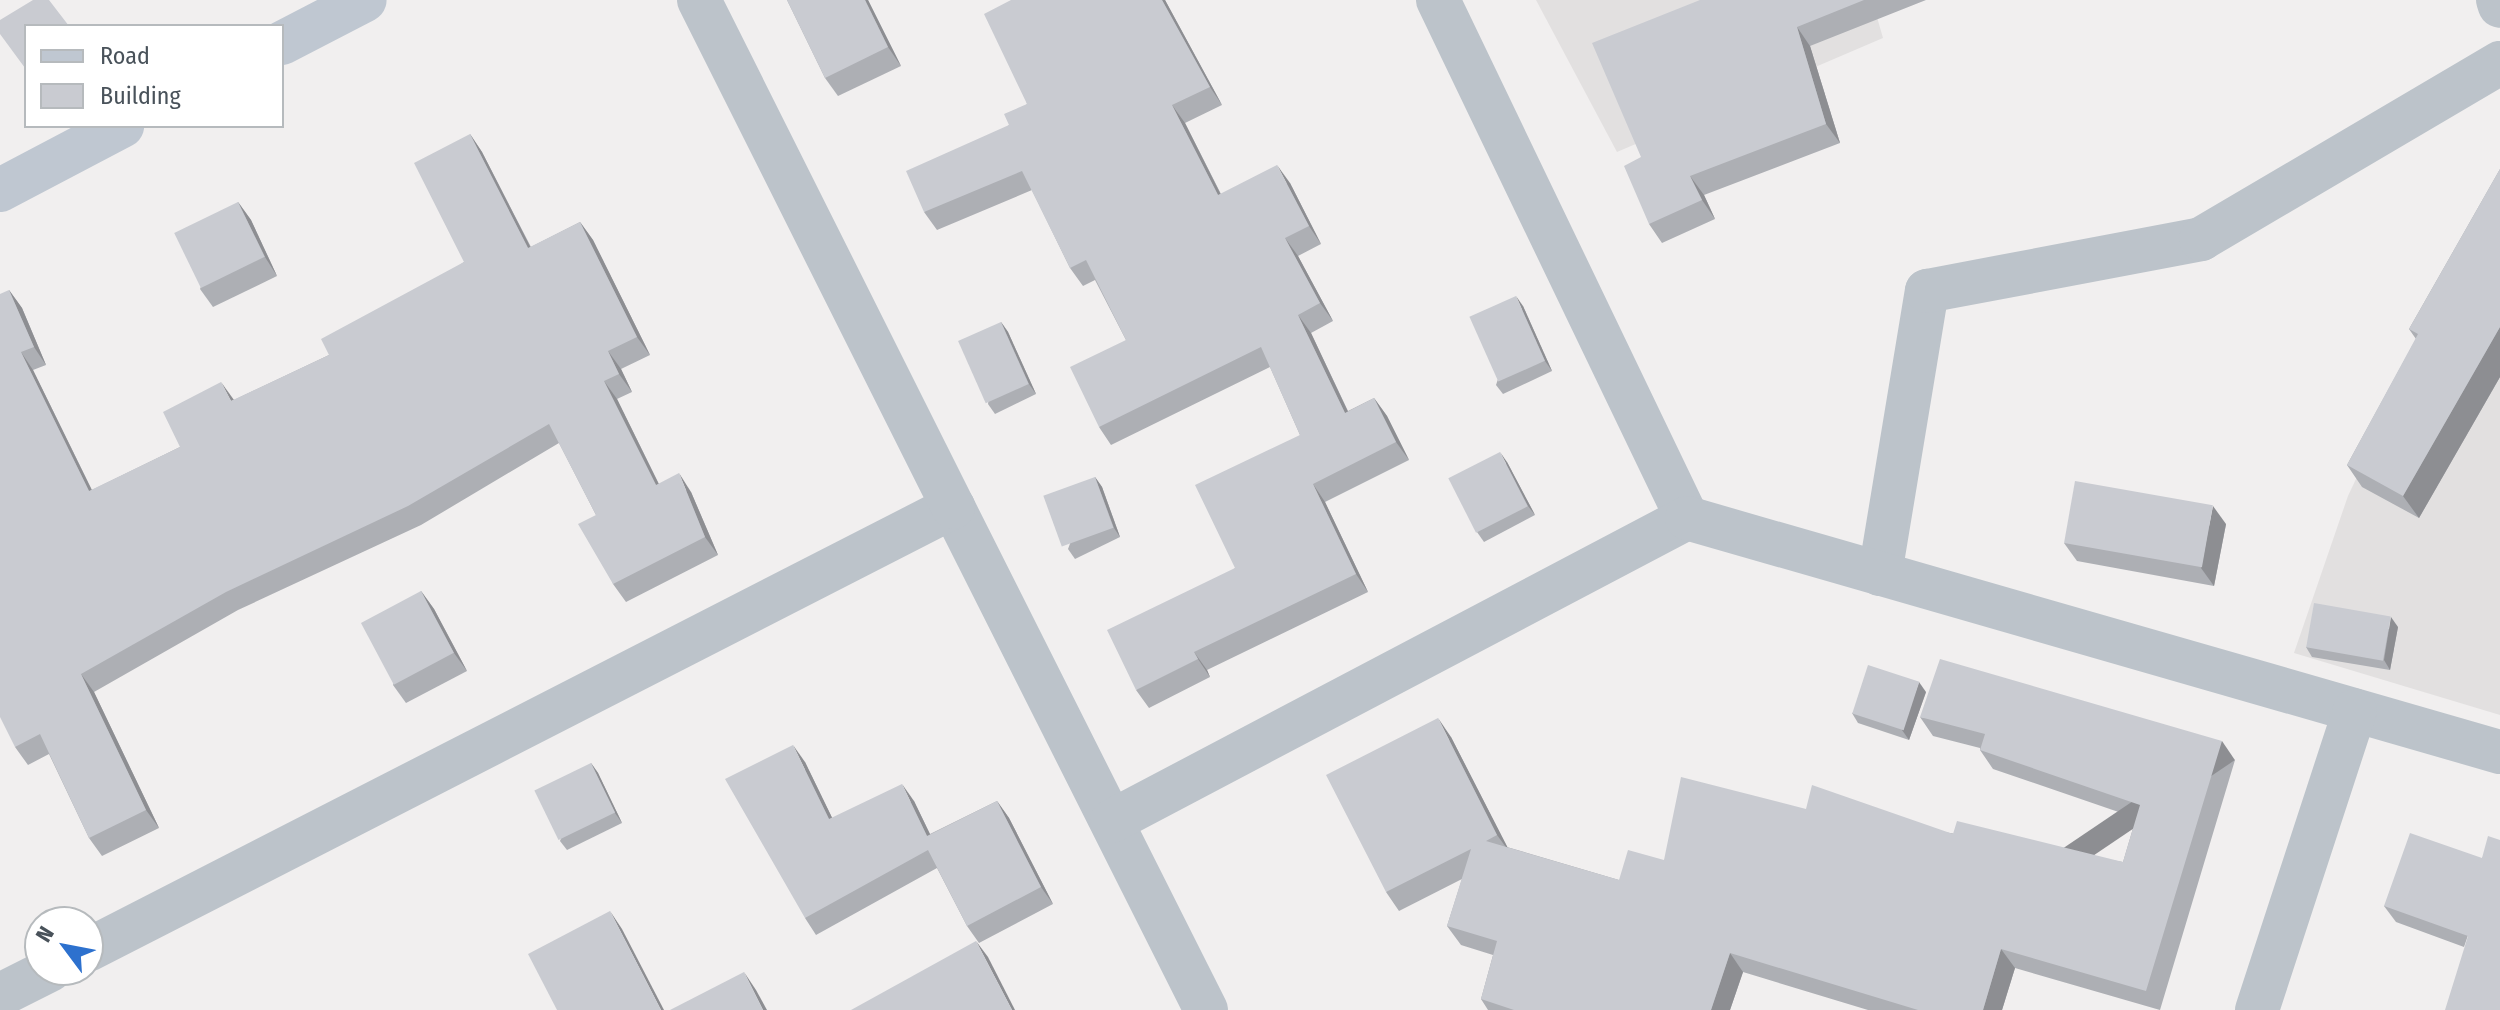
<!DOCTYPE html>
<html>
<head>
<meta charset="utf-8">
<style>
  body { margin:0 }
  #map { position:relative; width:2500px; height:1010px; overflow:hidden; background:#f1efef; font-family:"Fira Sans Condensed",sans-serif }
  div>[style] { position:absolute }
  .education>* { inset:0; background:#e2e0e0 }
  .street>* { height:44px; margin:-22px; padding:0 22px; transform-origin:22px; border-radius:22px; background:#bcc3ca }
  .secondary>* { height:44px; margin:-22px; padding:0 22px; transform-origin:22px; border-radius:22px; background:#bfc7d1 }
  .wall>* { inset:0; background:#adafb4 }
  .shaded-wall>* { inset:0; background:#8d8e92; transform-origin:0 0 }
  .building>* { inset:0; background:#c9cbd1; transform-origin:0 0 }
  span { translate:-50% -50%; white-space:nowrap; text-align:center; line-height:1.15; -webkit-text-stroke:6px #fff; paint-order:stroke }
  .legend { position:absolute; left:24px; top:24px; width:260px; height:104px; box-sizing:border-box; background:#fff; border:2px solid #b6babd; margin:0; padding:10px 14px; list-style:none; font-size:24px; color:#49525a }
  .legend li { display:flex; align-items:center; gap:16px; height:40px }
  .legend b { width:40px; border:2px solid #b6babd }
  .north { position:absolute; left:24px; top:906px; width:80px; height:80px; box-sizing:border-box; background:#fff; border:2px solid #b6babd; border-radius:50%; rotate:302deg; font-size:22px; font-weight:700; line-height:32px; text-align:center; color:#49525a }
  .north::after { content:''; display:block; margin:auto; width:28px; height:36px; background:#2d71ce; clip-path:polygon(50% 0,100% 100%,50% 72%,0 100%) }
</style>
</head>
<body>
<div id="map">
  <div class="education">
    <i style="clip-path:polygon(1536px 0,1872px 0,1883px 38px,1617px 152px)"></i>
    <i style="clip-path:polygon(2500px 173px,2500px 715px,2294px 653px,2348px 496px)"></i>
  </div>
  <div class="street">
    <i style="left:1438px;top:0;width:575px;rotate:64.33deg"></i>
    <i style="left:2498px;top:0;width:6px;rotate:72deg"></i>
    <i style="left:953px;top:507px;width:563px;rotate:63.3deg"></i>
    <i style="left:1880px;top:574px;width:287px;rotate:-80.6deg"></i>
    <i style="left:1927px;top:291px;width:279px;rotate:-10.7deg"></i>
    <i style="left:2201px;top:239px;width:347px;rotate:-30.5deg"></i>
    <i style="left:1112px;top:821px;width:650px;rotate:-27.79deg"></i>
    <i style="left:1687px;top:518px;width:846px;rotate:16.06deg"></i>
    <i style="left:88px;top:950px;width:972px;rotate:-27.12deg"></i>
    <i style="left:953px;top:507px;width:567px;rotate:-116.61deg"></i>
    <i style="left:0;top:995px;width:56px;rotate:-26.6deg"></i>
    <i style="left:2257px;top:1010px;width:315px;rotate:-71.9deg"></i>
  </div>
  <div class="secondary">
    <i style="left:282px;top:43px;width:93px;rotate:-27.4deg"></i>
    <i style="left:0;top:190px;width:138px;rotate:-27.7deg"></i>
  </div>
  <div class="wall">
    <i style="clip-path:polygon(787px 0,868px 0,901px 66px,838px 96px,825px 78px)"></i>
    <i style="clip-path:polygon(1011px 0,1165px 0,1222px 105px,1185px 123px,1221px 194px,1290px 183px,1321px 244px,1298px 256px,1333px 321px,1311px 333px,1348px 411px,1374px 398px,1387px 416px,1409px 460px,1325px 502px,1368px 592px,1207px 670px,1210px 677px,1149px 708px,1136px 690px,1235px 568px,1300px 435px,1270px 367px,1111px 445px,1099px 427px,1126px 340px,1095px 280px,1083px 286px,1070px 268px,1032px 190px,937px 230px,924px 212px,1009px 125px,1027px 104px)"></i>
    <i style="clip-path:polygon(1700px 0,1926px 0,1810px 46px,1840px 143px,1704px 195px,1715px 219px,1662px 243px,1649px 224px)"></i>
    <i style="clip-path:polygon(470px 134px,482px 152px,531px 247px,580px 222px,593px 240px,650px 355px,621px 369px,632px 392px,617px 399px,659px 484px,691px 492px,718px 555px,626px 602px,613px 584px,596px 515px,559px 443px,421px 525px,238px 610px,94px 692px,159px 828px,102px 856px,89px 838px,49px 754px,28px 765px,15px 747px,9px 290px,22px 308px,46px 365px,33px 370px,92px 490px,180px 447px,234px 400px,329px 355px,464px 262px)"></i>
    <i style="clip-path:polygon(2500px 169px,2500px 377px,2419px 518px,2362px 487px,2347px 465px,2416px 339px,2409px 329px)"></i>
    <i style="clip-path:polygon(238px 202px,251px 220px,277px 276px,213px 307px,200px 289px)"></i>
    <i style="clip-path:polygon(1523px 306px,1552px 371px,1503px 394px,1496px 385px)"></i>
    <i style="clip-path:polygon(1001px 322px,1008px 332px,1036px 394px,995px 414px,988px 404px)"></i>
    <i style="clip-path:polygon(1507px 462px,1535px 515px,1484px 542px,1477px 532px)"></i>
    <i style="clip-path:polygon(1095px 477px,1102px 487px,1120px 537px,1075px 559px,1068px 549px)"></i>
    <i style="clip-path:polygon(2226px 524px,2214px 586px,2077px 561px,2064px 543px)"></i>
    <i style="clip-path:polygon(421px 591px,434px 609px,467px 671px,406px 703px,393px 685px)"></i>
    <i style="clip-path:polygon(2398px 627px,2390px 670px,2312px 657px,2306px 647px)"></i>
    <i style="clip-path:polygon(1926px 692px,1909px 740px,1858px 723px,1852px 713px)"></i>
    <i style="clip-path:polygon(1920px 717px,2235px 760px,2160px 1010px,2015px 968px,2002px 1010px,1868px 1010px,1743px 972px,1730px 1010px,1488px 1010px,1481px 999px,1493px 955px,1461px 945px,1447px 926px,1462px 879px,1399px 911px,1386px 892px,1451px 737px,1507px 847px,1619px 880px,1664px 860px,1806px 809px,2123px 862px,2136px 818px,1993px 769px,1980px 750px,1980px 748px,1933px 736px)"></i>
    <i style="clip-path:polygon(805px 762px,832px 818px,914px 801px,930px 834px,997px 801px,1009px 818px,1053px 904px,979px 943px,967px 926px,937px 868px,816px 935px,805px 918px)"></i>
    <i style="clip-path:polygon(591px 763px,598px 773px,622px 823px,567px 850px,560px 841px)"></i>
    <i style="clip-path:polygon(2500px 840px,2464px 947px,2396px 922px,2384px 906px,2482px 858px)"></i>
  </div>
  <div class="shaded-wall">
    <i style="clip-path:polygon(865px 0,868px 0,901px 66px,888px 47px)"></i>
    <i style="clip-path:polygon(1162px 0,1165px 0,1222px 105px,1210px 87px)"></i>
    <i style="clip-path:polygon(1797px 27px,1810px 46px,1840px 143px,1826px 124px)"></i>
    <i style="clip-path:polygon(1172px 105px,1185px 123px,1230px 213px,1218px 195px)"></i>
    <i style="clip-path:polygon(470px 134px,482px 152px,540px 266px,528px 248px)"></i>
    <i style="clip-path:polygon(1277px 165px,1290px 183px,1321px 244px,1309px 226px)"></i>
    <i style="clip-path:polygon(1690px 176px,1704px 195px,1715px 219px,1702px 200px)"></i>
    <i style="clip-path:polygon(238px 202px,251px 220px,277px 276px,265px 257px)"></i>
    <i style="clip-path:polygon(580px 222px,593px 240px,650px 355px,637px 337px)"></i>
    <i style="clip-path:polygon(1285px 238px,1298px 256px,1333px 321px,1320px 303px)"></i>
    <i style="clip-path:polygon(9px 290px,22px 308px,46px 365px,34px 347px)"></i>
    <i style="clip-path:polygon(1516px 296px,1523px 306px,1552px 371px,1545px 361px)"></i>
    <i style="clip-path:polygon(1298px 315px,1311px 333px,1357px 431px,1345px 413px)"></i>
    <i style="clip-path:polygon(1001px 322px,1008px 332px,1036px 394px,1029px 384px)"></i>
    <i style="clip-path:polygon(2500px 327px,2500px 377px,2419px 518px,2403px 496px)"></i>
    <i style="clip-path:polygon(608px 351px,621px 369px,632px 392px,619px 374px)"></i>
    <i style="clip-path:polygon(21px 352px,33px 370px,101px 509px,89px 491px)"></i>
    <i style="clip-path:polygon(604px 381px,617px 399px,668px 503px,656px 485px)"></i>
    <i style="clip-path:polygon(221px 382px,234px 400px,231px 401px)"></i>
    <i style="clip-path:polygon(1374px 398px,1387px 416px,1409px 460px,1396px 442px)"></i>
    <i style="clip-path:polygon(1500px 452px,1507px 462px,1535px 515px,1528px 506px)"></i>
    <i style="clip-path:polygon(679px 473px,691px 492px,718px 555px,705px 537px)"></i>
    <i style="clip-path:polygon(1095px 477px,1102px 487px,1120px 537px,1114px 528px)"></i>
    <i style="clip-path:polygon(1313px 484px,1325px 502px,1368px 592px,1356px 574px)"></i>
    <i style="clip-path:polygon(2213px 506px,2226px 524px,2214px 586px,2201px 568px)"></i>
    <i style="clip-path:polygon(421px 591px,434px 609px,467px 671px,454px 653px)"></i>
    <i style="clip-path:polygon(2391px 617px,2398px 627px,2390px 670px,2384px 660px)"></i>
    <i style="clip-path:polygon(1194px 652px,1207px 670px,1210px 677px,1198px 659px)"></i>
    <i style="clip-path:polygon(81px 674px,94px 692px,159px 828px,146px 810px)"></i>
    <i style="clip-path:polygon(1919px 682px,1926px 692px,1909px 740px,1902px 730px)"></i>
    <i style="clip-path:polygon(1438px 718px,1451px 737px,1511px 854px,1497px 835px)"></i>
    <i style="left:2222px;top:741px;width:23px;height:261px;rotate:56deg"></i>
    <i style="clip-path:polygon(793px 745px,805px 762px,841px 836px,829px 819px)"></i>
    <i style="clip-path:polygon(591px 763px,598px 773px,622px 823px,615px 813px)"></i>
    <i style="clip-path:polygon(902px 784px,914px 801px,939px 853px,927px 836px)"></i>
    <i style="clip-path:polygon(997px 801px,1009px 818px,1053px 904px,1041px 887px)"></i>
    <i style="clip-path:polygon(610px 911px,622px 929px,664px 1010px,661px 1010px)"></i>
    <i style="clip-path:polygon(976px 941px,988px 957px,1015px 1010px,1012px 1010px)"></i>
    <i style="clip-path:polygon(2001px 949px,2015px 968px,2002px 1010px,1983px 1010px)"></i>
    <i style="clip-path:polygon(1730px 953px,1743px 972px,1730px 1010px,1711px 1010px)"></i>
    <i style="clip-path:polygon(744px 972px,756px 990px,767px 1010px,763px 1010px)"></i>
  </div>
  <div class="building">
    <i style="clip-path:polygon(33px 0,49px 0,69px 26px,26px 26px,25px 68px,0 34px,0 20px)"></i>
    <i style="clip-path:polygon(787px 0,865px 0,888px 47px,825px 78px)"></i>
    <i style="clip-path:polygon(1011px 0,1162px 0,1210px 87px,1172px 105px,1218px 195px,1277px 165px,1309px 226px,1285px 238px,1320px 303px,1298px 315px,1345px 413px,1374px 398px,1396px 442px,1313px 484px,1356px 574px,1194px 652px,1198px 659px,1136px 690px,1107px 630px,1235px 568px,1195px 485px,1300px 435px,1261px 347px,1099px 427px,1070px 367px,1126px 340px,1086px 260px,1070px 268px,1022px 171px,924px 212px,906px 171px,1009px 125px,1004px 114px,1027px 104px,984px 14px)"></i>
    <i style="clip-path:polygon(1700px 0,1864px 0,1797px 27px,1826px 124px,1690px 176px,1702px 200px,1649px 224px,1624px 166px,1641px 157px,1592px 43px)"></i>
    <i style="clip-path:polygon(470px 134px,528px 248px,580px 222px,637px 337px,608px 351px,619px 374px,604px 381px,656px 485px,679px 473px,705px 537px,613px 584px,578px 524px,596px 515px,549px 424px,408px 506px,226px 592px,81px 674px,146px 810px,89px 838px,40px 734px,15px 747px,0 717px,0 294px,9px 290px,34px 347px,21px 352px,89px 491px,180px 447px,163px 412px,221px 382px,231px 401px,329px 355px,321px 339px,464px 262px,414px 163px)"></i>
    <i style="clip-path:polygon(2500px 169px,2500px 327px,2403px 496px,2347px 465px,2418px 334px,2409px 329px)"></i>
    <i style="left:238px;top:202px;width:61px;height:71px;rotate:64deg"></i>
    <i style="left:1516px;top:296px;width:71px;height:51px;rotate:66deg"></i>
    <i style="left:1001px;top:322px;width:68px;height:47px;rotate:66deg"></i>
    <i style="left:1500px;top:452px;width:61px;height:58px;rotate:63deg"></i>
    <i style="left:1095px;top:477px;width:54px;height:55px;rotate:70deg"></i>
    <i style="left:2075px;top:481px;width:140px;height:63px;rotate:10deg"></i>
    <i style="left:421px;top:591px;width:70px;height:68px;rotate:62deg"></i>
    <i style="left:2314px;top:603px;width:78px;height:45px;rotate:10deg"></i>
    <i style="clip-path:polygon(1940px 659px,2222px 741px,2146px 991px,2001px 949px,1983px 1010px,1918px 1010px,1730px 953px,1711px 1010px,1514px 1010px,1481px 999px,1497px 941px,1447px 926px,1471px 849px,1386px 892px,1326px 775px,1438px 718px,1497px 835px,1486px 841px,1619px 880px,1628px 850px,1664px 860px,1681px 777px,1806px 809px,1812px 785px,1953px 834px,1957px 821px,2123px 862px,2140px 805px,1980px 750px,1985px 734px,1920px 717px)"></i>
    <i style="left:1868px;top:665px;width:54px;height:51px;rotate:18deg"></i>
    <i style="clip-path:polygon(793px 745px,829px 819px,902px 784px,927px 836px,997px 801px,1041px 887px,967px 926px,928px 850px,805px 918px,725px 779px)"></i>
    <i style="left:591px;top:763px;width:55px;height:63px;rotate:64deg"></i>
    <i style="clip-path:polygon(2410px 833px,2482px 858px,2488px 836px,2500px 840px,2500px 1010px,2445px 1010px,2468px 936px,2384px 906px)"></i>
    <i style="clip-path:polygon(610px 911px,661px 1010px,557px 1010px,528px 954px)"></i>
    <i style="clip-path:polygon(976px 941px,1012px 1010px,851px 1010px)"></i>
    <i style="clip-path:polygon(744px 972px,763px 1010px,670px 1010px)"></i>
  </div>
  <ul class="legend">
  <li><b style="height:10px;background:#bfc7d1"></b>Road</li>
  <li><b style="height:22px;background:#c9cbd1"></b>Building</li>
  </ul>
  <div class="north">N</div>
</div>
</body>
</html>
